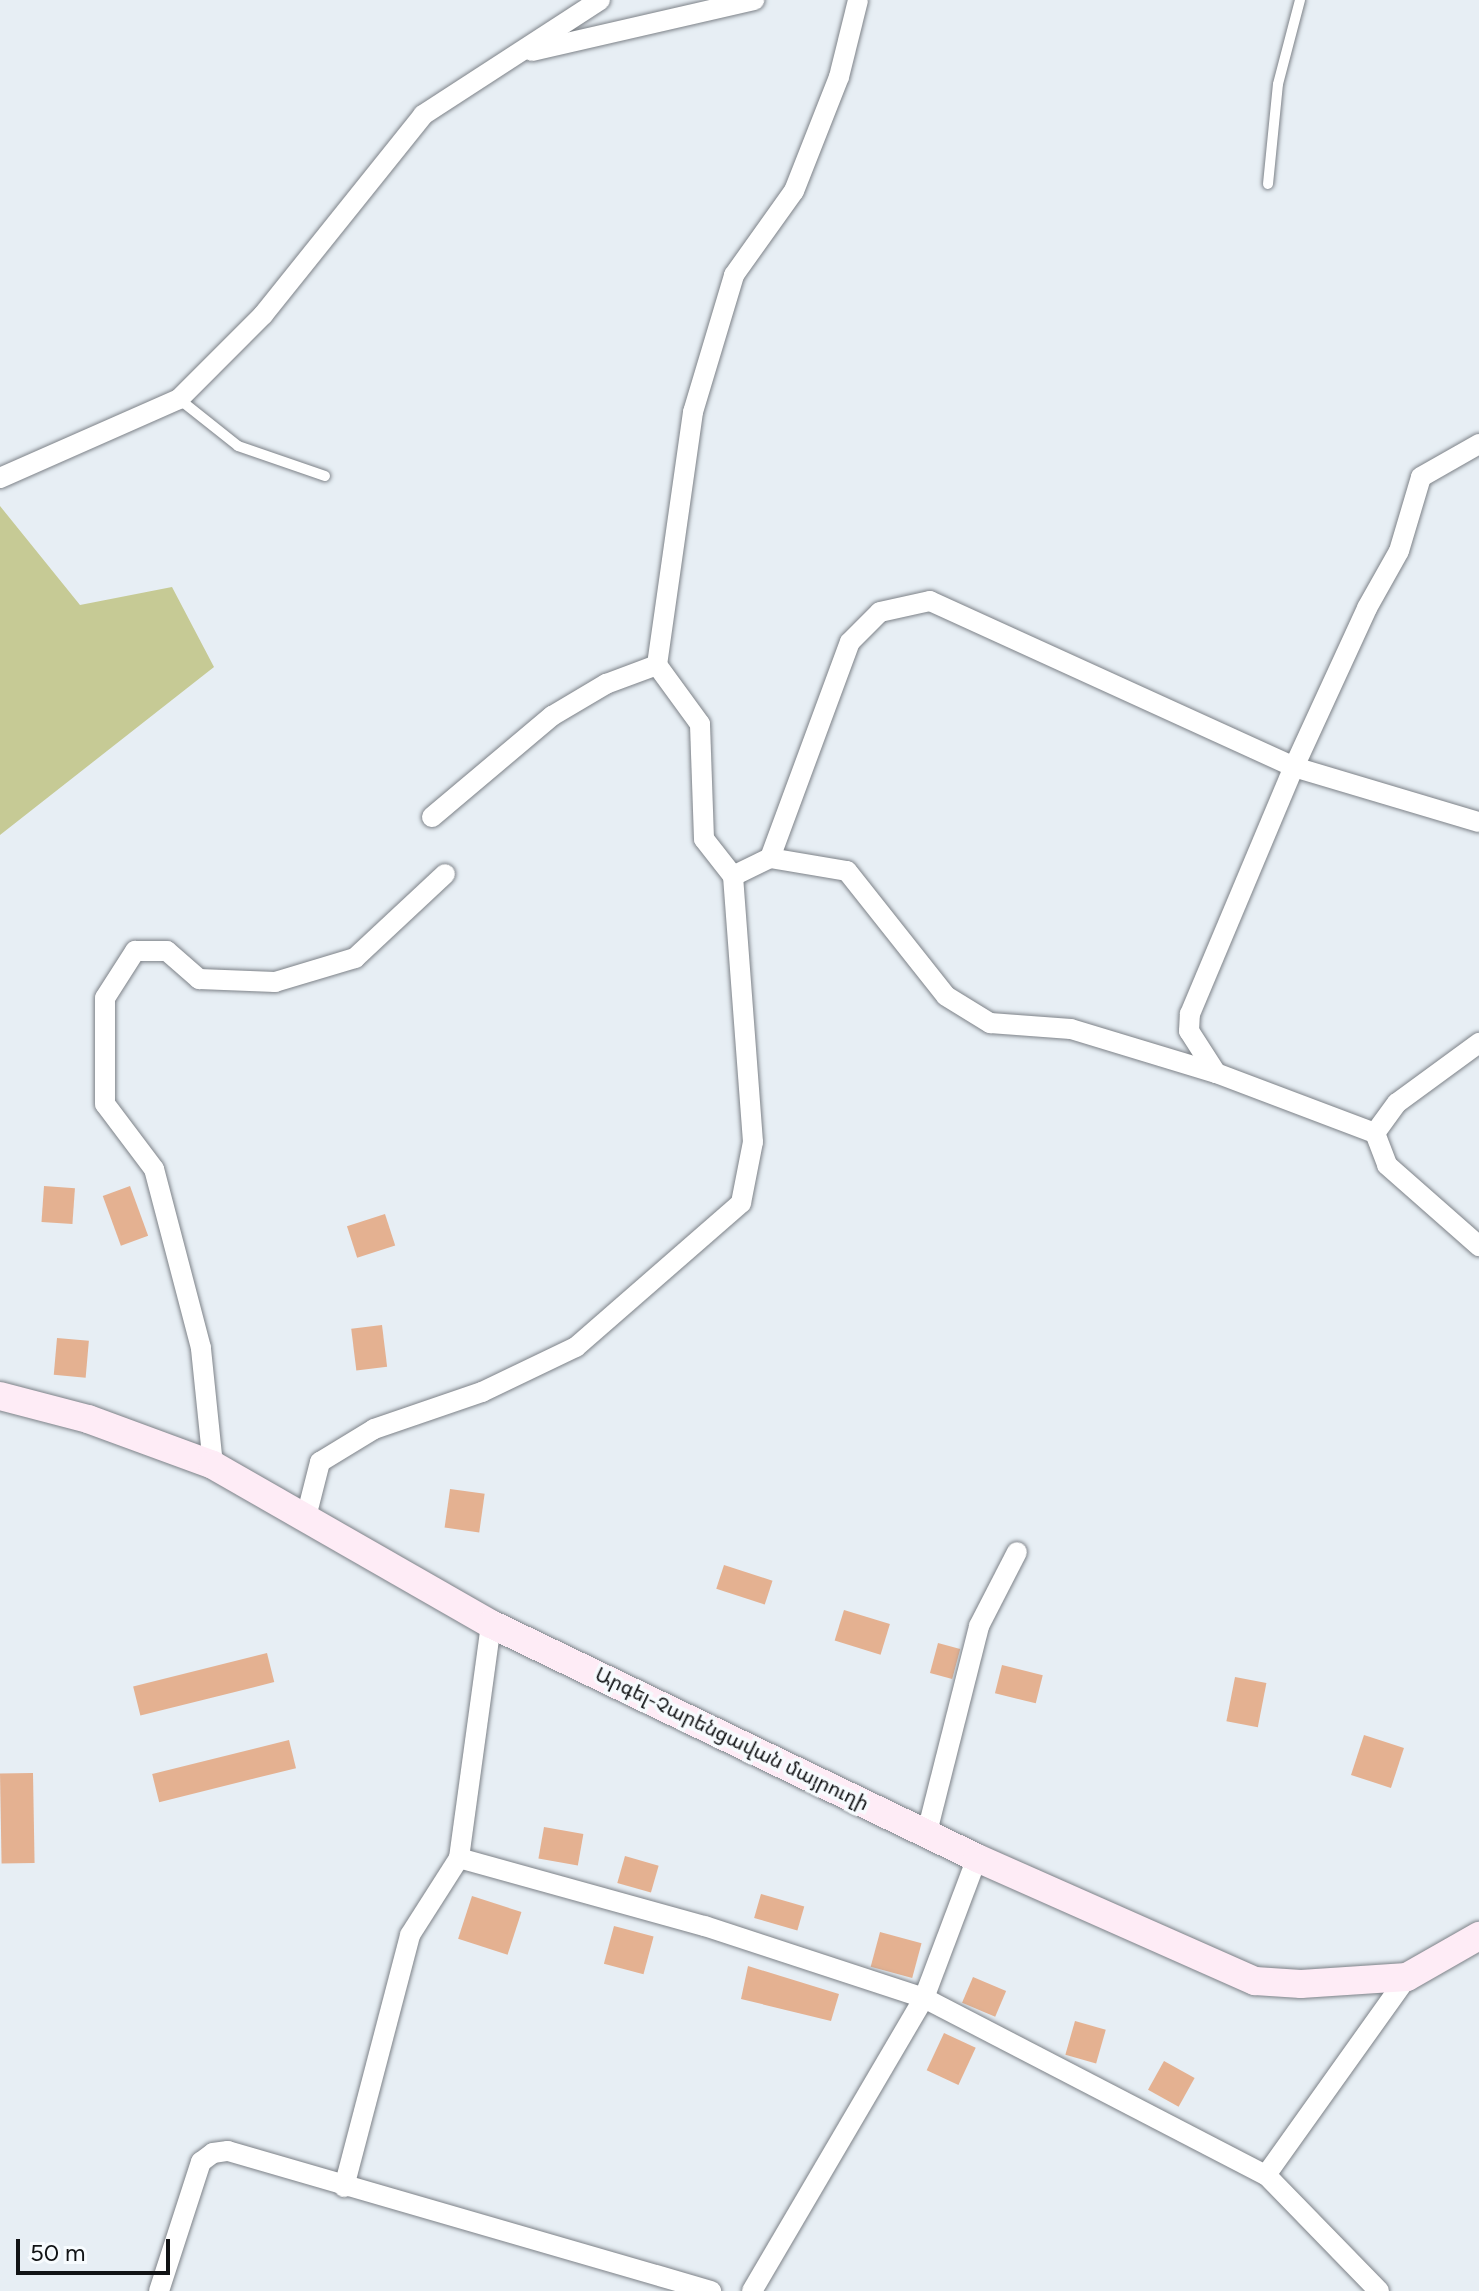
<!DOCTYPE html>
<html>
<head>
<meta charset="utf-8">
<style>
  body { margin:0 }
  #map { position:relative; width:1479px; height:2291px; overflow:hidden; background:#e7eef4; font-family:Figtree,"Noto Sans Armenian",sans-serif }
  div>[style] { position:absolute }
  .green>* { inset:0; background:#c6ca95 }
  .building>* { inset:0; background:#e4b191; transform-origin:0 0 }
  .roads { filter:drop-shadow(0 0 2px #7d8288) drop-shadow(0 0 2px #7d8288) }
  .lane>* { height:10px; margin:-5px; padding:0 5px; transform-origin:5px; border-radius:5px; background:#fff }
  .street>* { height:20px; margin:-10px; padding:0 10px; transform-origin:10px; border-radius:10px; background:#fff }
  .secondary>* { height:28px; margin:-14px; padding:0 14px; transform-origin:14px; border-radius:14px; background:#feecf6 }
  span { translate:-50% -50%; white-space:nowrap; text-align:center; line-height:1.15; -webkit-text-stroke:7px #f7fbfe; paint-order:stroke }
  .street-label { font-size:20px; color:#111315 }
  .scale { position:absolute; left:16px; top:2239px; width:154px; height:36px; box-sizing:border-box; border:4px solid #111315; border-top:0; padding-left:10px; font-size:24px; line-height:28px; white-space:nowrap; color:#111315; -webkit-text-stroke:6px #f7fbfe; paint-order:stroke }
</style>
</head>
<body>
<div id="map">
  <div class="green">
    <i style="clip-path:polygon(0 506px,80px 605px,172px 587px,214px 667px,0 835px)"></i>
  </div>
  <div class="building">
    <i style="left:44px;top:1186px;width:31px;height:36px;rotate:4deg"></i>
    <i style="left:130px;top:1186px;width:53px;height:29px;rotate:70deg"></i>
    <i style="left:385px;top:1214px;width:33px;height:40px;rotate:72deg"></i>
    <i style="left:382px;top:1325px;width:42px;height:31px;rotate:83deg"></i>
    <i style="left:57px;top:1338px;width:32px;height:37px;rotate:5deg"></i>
    <i style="left:450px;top:1489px;width:35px;height:39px;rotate:8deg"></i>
    <i style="left:724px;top:1565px;width:51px;height:25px;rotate:18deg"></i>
    <i style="left:844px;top:1610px;width:48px;height:32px;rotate:17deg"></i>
    <i style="left:938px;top:1643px;width:23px;height:31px;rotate:15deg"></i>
    <i style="left:267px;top:1653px;width:30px;height:138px;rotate:76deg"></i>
    <i style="left:1002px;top:1665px;width:42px;height:29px;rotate:14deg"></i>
    <i style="left:1235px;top:1677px;width:32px;height:45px;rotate:11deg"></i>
    <i style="left:1364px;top:1735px;width:42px;height:42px;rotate:18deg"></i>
    <i style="left:289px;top:1740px;width:29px;height:141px;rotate:76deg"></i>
    <i style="left:33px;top:1773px;width:90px;height:33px;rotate:89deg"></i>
    <i style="left:544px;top:1827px;width:40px;height:32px;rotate:10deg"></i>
    <i style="left:625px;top:1856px;width:35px;height:28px;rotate:16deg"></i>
    <i style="left:761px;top:1894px;width:45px;height:25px;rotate:16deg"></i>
    <i style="left:472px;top:1896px;width:52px;height:45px;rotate:18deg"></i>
    <i style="left:614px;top:1926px;width:41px;height:39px;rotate:15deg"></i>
    <i style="left:880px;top:1932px;width:43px;height:36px;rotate:15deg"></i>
    <i style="clip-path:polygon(748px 1966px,839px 1994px,831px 2021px,741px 1999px)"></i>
    <i style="left:973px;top:1977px;width:36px;height:28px;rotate:23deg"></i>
    <i style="left:1075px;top:2021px;width:32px;height:35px;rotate:16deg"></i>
    <i style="left:944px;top:2033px;width:35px;height:41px;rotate:25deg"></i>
    <i style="left:1164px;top:2061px;width:35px;height:33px;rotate:29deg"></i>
  </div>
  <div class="roads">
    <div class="lane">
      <i style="left:1268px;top:184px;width:100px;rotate:-84.3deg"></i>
      <i style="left:1278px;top:84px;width:87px;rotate:-75.3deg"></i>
      <i style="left:179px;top:399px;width:75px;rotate:38.5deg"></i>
      <i style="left:238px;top:446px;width:92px;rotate:19deg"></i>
    </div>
    <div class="street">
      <i style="left:532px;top:51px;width:228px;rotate:-12.9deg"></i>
      <i style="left:0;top:478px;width:196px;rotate:-23.8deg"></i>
      <i style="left:179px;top:399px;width:119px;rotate:-45deg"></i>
      <i style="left:263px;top:315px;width:256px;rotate:-51.3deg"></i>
      <i style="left:423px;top:115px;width:211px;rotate:-33deg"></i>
      <i style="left:432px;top:817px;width:157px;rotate:-40.1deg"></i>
      <i style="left:552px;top:716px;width:63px;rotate:-30.7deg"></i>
      <i style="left:606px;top:684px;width:54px;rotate:-20.4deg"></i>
      <i style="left:770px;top:858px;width:230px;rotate:-69.7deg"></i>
      <i style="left:850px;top:642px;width:42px;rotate:-45deg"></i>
      <i style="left:880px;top:612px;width:51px;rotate:-12.4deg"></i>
      <i style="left:930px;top:601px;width:400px;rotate:24.5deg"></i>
      <i style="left:1294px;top:767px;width:193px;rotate:16.6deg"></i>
      <i style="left:733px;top:876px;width:41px;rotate:-25.9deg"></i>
      <i style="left:770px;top:858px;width:78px;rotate:9.6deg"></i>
      <i style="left:847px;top:871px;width:159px;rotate:51.6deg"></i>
      <i style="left:946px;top:996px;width:52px;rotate:31.5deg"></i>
      <i style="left:990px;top:1023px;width:81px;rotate:4.2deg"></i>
      <i style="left:1071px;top:1029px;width:152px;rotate:16.9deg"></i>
      <i style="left:1216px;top:1073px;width:170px;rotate:20.7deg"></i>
      <i style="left:1375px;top:1133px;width:34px;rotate:69deg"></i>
      <i style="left:1387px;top:1165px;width:123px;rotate:41.4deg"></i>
      <i style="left:1216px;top:1073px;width:50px;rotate:-122.7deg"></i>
      <i style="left:1189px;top:1031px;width:17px;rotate:-87deg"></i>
      <i style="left:1190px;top:1014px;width:268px;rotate:-67.2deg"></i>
      <i style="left:1294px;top:767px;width:175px;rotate:-65.3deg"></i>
      <i style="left:1367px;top:608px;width:65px;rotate:-60.7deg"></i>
      <i style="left:1399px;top:551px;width:77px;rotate:-73.4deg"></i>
      <i style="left:1421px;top:477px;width:67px;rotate:-29.6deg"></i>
      <i style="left:1375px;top:1133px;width:37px;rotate:-54deg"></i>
      <i style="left:1397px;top:1103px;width:102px;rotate:-36.2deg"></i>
      <i style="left:213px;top:1465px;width:118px;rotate:-95.9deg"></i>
      <i style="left:201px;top:1348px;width:185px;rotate:-104.7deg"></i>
      <i style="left:154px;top:1169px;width:81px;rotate:-127deg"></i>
      <i style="left:105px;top:1104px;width:106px;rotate:-90deg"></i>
      <i style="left:105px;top:998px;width:56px;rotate:-57.4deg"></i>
      <i style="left:135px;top:951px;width:32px"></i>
      <i style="left:167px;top:951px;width:43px;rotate:41.2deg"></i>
      <i style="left:199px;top:979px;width:76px;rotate:2.3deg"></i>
      <i style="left:275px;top:982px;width:84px;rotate:-16.7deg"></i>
      <i style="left:355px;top:958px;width:123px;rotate:-43deg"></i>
      <i style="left:306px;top:1517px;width:57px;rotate:-75.7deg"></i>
      <i style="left:320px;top:1462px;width:63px;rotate:-31.4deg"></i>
      <i style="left:374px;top:1429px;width:114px;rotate:-18.9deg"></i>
      <i style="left:482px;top:1392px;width:104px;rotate:-25.6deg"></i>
      <i style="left:576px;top:1347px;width:219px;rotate:-41.1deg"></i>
      <i style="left:741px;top:1203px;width:62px;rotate:-78.9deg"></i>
      <i style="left:753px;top:1142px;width:267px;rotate:-94.3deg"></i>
      <i style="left:733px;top:876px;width:47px;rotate:-128.1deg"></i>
      <i style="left:704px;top:839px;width:115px;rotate:-92deg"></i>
      <i style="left:700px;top:724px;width:73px;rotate:-126.1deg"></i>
      <i style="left:657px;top:665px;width:256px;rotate:-81.9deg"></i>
      <i style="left:693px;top:412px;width:143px;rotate:-73.3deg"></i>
      <i style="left:734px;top:275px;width:103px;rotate:-54.5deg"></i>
      <i style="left:794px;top:191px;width:123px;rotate:-68.5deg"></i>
      <i style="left:839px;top:77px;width:79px;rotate:-76.1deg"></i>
      <i style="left:927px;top:1832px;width:212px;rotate:-75.8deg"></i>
      <i style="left:979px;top:1626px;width:83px;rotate:-62.8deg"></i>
      <i style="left:459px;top:1858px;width:255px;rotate:15.5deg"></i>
      <i style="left:705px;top:1926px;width:231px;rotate:18.2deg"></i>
      <i style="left:924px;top:1998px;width:385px;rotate:27.4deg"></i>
      <i style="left:344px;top:2187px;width:260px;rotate:-75.3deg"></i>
      <i style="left:410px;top:1935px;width:91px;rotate:-57.5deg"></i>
      <i style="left:459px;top:1858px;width:236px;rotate:-82.2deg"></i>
      <i style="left:159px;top:2291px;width:136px;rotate:-72deg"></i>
      <i style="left:201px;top:2162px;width:15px;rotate:-37deg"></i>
      <i style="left:213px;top:2153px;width:15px;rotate:-8deg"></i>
      <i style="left:228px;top:2151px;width:503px;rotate:16.16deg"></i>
      <i style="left:752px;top:2291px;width:340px;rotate:-59.6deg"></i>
      <i style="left:924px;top:1998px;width:150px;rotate:-69.3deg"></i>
      <i style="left:1379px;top:2291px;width:162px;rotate:-134.2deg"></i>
      <i style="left:1266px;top:2175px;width:243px;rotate:-54.5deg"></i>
    </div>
    <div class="secondary">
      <i style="left:0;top:1396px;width:91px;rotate:14.6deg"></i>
      <i style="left:88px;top:1419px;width:133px;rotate:20.2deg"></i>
      <i style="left:213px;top:1465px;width:320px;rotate:29.8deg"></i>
      <i style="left:491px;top:1624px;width:539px;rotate:25.71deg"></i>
      <i style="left:977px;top:1858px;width:304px;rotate:23.9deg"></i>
      <i style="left:1255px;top:1981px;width:46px;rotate:3.7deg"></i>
      <i style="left:1301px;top:1984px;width:106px;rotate:-3.8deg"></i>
      <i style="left:1407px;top:1977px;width:83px;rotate:-29.7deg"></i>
    </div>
  </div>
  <div class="street-label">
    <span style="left:732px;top:1739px;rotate:26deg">Արգել-Չարենցավան մայրուղի</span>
  </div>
  <div class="scale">50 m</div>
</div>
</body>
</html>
